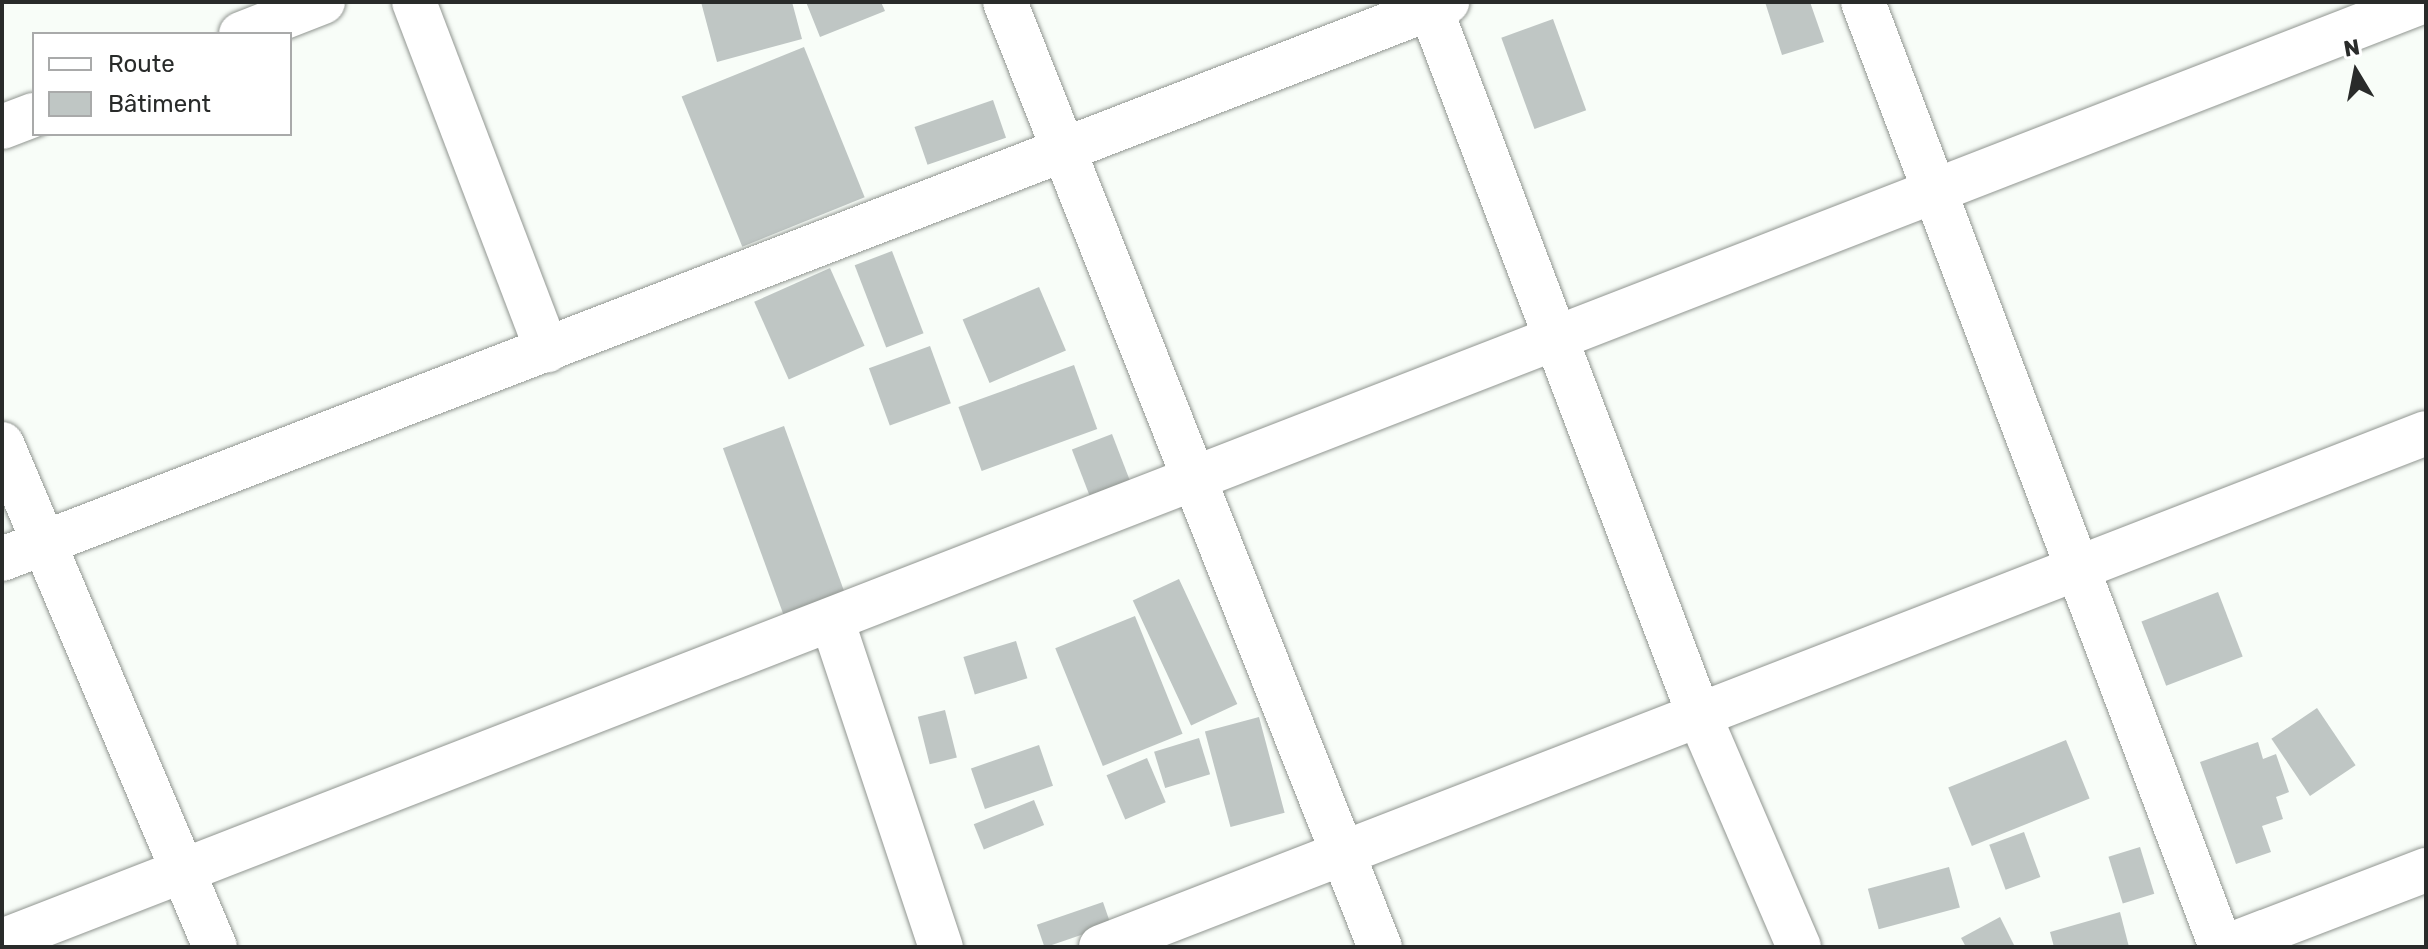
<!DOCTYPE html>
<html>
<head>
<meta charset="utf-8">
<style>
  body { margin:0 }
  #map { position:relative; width:2428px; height:949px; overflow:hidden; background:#f8fdf8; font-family:Rubik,sans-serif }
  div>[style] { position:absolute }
  .building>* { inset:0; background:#bfc6c4; transform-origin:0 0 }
  .roads { filter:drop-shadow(0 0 2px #919691) drop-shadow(0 0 2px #919691) }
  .minor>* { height:44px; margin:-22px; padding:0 22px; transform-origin:22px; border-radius:22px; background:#fff }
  span { translate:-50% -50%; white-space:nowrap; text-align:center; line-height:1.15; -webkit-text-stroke:6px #fff; paint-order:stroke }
  .frame { position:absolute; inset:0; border:4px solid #292b2a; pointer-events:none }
  .legend { position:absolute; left:32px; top:32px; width:260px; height:104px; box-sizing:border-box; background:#fff; border:2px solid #a9aaaa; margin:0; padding:10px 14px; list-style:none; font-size:24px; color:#292b2a }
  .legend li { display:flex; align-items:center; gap:16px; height:40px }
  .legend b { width:40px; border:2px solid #a9aaaa }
  .north { position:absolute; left:2316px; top:32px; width:80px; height:80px; -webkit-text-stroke:6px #fff; paint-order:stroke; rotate:350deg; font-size:22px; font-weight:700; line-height:32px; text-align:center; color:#292b2a }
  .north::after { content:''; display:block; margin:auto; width:28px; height:36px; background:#292b2a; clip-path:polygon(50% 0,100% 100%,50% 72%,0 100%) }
</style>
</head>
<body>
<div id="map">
  <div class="building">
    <i style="clip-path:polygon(701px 2px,792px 2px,802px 39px,717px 62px)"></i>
    <i style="clip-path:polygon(806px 2px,881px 2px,885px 11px,820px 37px)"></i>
    <i style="clip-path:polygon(1765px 2px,1810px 2px,1824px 42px,1782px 55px)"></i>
    <i style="left:1553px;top:19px;width:97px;height:55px;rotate:70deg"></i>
    <i style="left:804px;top:47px;width:162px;height:132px;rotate:68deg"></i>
    <i style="left:993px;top:100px;width:40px;height:83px;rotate:71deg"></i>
    <i style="left:892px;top:251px;width:88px;height:40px;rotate:69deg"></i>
    <i style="left:830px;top:268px;width:85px;height:83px;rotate:66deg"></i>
    <i style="left:1039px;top:287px;width:69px;height:83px;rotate:67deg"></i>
    <i style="left:930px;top:346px;width:61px;height:65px;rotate:70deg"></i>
    <i style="left:1074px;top:365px;width:68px;height:123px;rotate:70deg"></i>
    <i style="left:784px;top:426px;width:179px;height:65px;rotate:70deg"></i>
    <i style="left:1112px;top:434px;width:63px;height:43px;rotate:69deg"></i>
    <i style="left:1179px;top:579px;width:138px;height:51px;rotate:65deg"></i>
    <i style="left:2218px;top:592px;width:69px;height:82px;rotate:69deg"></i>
    <i style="left:1135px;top:616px;width:127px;height:86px;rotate:68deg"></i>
    <i style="left:1016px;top:641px;width:39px;height:55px;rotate:73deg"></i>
    <i style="left:2317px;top:708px;width:69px;height:55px;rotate:56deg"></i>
    <i style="left:945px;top:710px;width:49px;height:28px;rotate:76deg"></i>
    <i style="left:1259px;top:717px;width:99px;height:56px;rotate:75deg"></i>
    <i style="left:1199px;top:738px;width:38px;height:47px;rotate:73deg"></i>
    <i style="left:2066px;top:740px;width:63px;height:127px;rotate:68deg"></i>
    <i style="clip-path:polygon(2258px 742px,2263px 759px,2276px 754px,2289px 792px,2276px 797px,2283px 819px,2262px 826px,2271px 852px,2236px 864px,2200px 762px)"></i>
    <i style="left:1039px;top:745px;width:43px;height:72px;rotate:71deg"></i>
    <i style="left:1147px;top:758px;width:48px;height:44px;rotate:67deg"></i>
    <i style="left:1034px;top:800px;width:27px;height:65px;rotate:68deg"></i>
    <i style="left:2024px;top:832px;width:48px;height:37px;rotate:70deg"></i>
    <i style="left:2140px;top:847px;width:49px;height:33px;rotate:73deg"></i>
    <i style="left:1949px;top:867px;width:42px;height:84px;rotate:75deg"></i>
    <i style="left:1103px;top:902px;width:24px;height:70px;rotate:71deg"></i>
    <i style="clip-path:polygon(2120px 912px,2129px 947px,2054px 947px,2050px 932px)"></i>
    <i style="clip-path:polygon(2000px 917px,2015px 947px,1966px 947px,1961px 938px)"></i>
  </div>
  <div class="roads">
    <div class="minor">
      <i style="left:414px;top:2px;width:373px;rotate:69.1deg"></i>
      <i style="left:1005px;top:2px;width:1017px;rotate:68.36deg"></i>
      <i style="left:1428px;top:2px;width:763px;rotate:69.19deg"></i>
      <i style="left:1699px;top:715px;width:253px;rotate:66.7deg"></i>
      <i style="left:1863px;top:2px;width:1011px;rotate:69.25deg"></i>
      <i style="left:241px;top:34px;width:88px;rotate:-21.3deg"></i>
      <i style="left:2px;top:127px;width:34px;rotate:-21deg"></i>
      <i style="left:2px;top:444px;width:546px;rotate:67.05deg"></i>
      <i style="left:2px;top:559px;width:1549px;rotate:-21.08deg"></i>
      <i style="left:832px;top:620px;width:345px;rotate:71.6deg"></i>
      <i style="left:2px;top:941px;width:2596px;rotate:-21.21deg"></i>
      <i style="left:1101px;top:947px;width:1421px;rotate:-21.2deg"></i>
      <i style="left:2225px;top:947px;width:215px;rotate:-21deg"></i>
    </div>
  </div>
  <div class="frame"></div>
  <ul class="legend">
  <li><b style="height:10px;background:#fff"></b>Route</li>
  <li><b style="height:22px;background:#bfc6c4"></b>Bâtiment</li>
  </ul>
  <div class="north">N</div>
</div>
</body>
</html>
